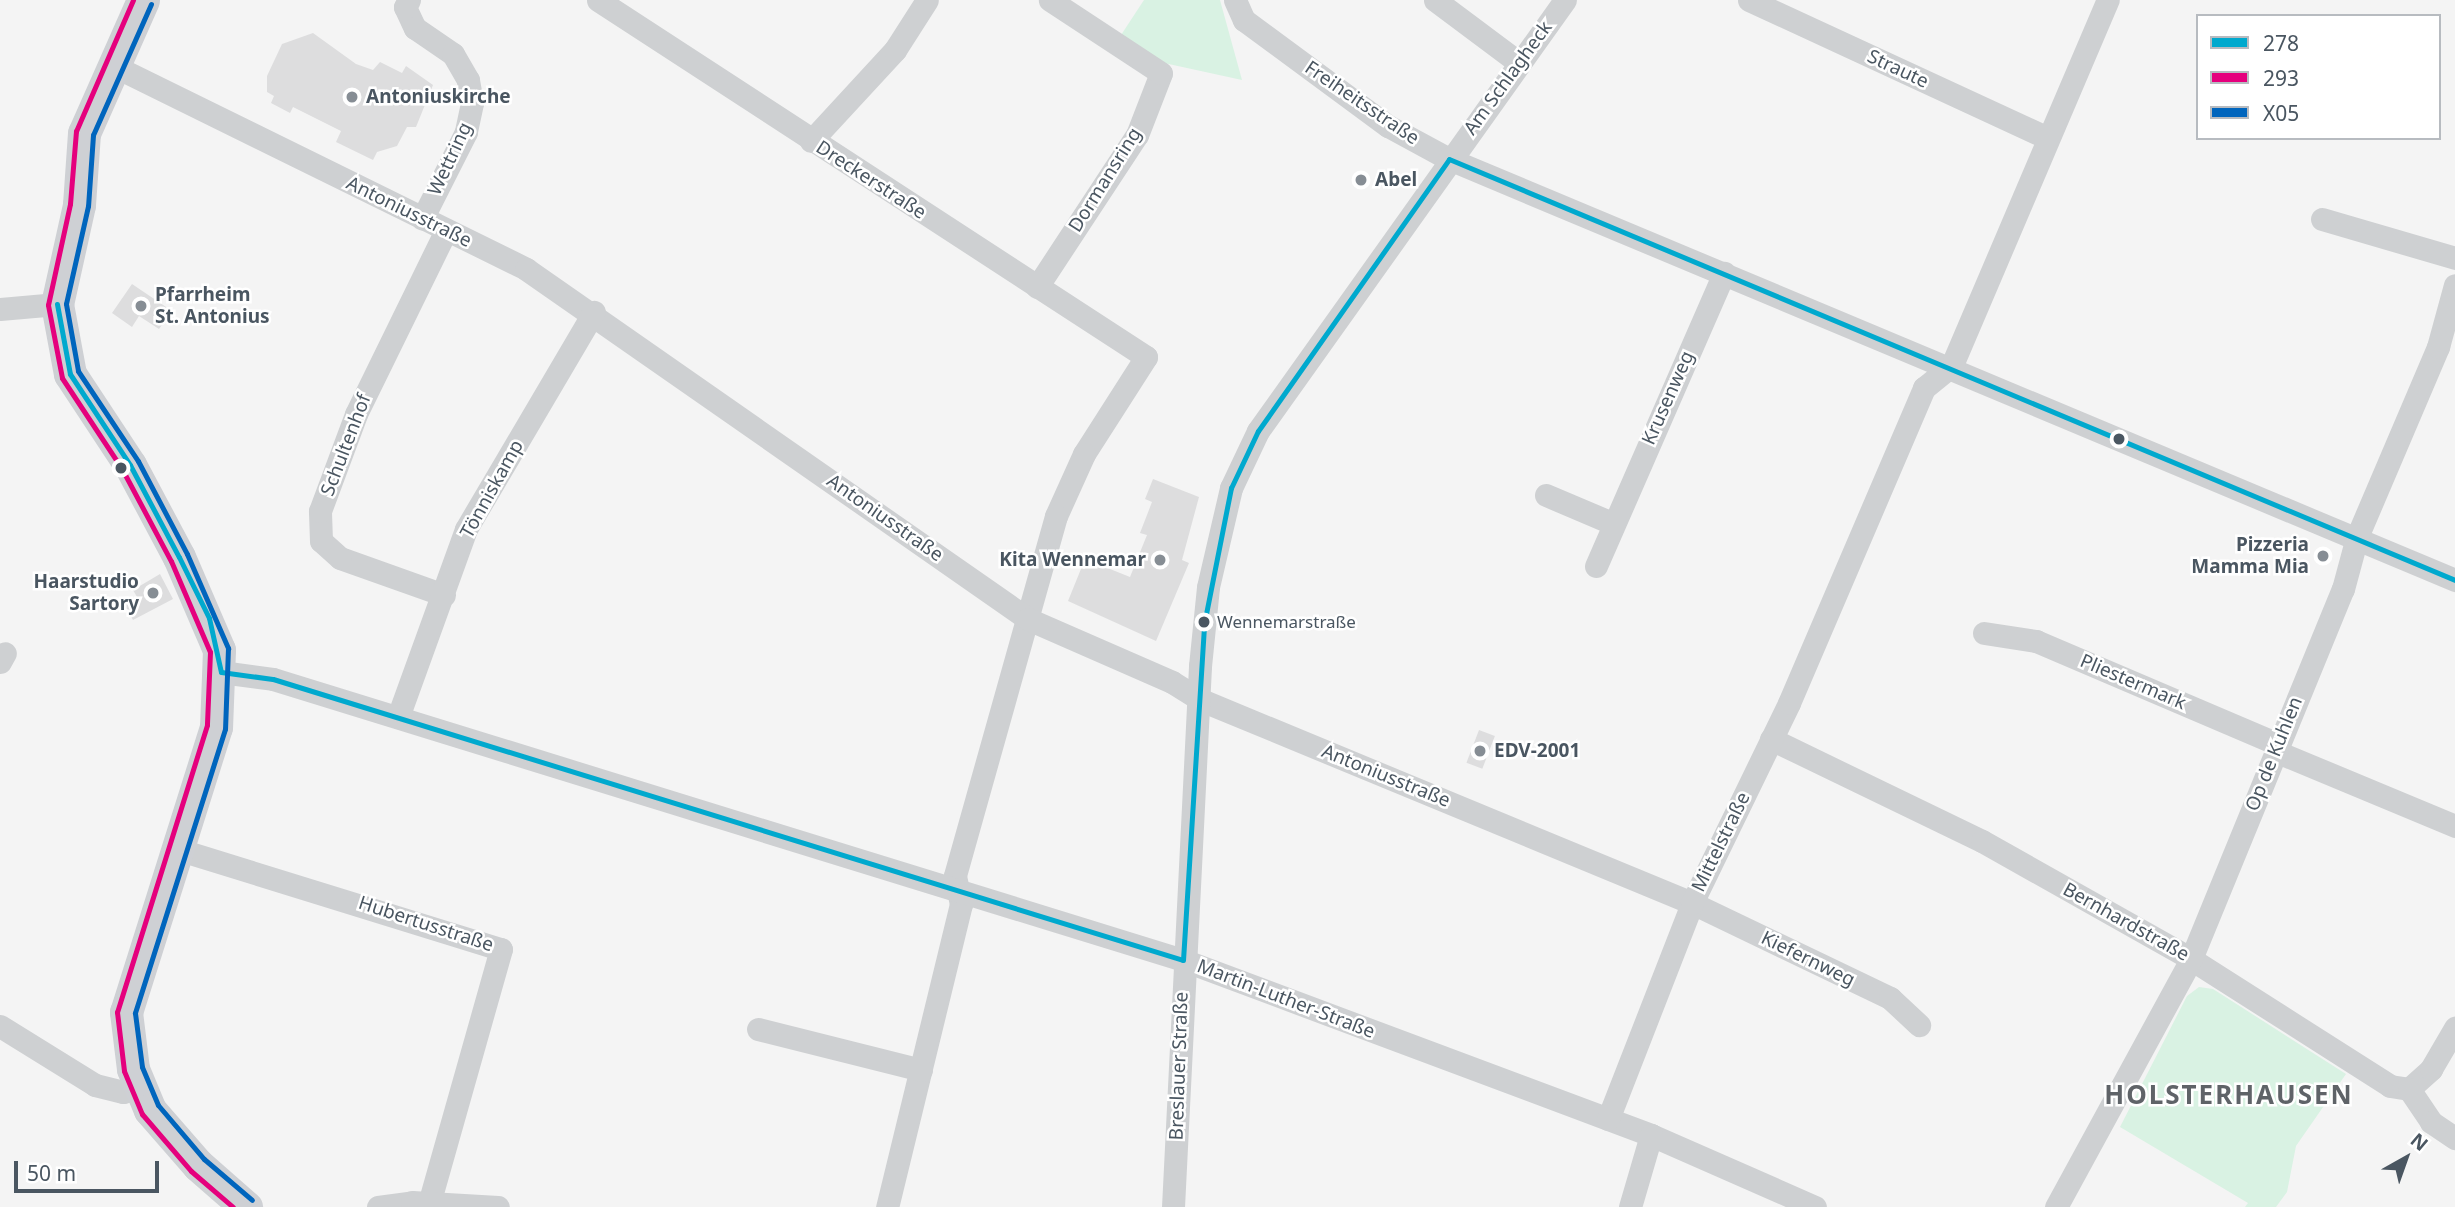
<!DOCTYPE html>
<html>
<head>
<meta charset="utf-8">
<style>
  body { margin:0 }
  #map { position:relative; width:2455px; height:1207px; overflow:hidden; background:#f4f4f4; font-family:"Noto Sans",sans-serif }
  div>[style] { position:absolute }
  .green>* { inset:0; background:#d9f2e3 }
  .building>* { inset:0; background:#ddddde; transform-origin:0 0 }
  .minor>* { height:23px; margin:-11.5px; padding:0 11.5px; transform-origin:11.5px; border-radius:11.5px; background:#ced0d2 }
  .secondary>* { height:33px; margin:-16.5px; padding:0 16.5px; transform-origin:16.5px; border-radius:16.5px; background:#ced0d4 }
  .bus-1>* { height:5px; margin:-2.5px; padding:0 2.5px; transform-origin:2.5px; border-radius:2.5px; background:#00a9ce }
  .bus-2>* { height:5px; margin:-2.5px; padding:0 2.5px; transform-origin:2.5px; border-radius:2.5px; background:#e5007d }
  .bus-3>* { height:5px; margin:-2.5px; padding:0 2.5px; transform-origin:2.5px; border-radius:2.5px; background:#0065bd }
  .dots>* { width:19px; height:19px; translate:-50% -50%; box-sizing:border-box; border:4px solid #fff; border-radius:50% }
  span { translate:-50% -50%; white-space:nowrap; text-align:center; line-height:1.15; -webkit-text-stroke:5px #fff; paint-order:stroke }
  .bus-label { font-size:17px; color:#4a5661 }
  .left { translate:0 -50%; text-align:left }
  .street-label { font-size:19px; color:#4a5661 }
  .poi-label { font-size:19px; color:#4a5661; font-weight:700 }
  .right { translate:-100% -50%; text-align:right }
  .district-label { font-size:26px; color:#5f6368; font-weight:700; letter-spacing:2px }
  .legend { position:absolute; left:2196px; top:14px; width:245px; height:126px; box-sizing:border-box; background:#fff; border:2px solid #b7bbc0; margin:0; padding:9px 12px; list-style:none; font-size:21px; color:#4a5661 }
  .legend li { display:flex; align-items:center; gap:14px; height:35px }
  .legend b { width:35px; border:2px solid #b7bbc0 }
  .north { position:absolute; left:2371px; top:1123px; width:70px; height:70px; -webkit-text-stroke:5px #fff; paint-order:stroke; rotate:40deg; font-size:19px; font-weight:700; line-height:28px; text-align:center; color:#4a5661 }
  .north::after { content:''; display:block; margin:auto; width:24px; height:32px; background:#4a5661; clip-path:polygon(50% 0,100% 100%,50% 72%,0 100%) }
  .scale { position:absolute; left:14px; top:1161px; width:145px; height:32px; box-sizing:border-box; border:4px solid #4a5661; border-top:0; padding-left:9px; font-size:21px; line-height:24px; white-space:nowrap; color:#4a5661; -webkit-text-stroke:5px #fff; paint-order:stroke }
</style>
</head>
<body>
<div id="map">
  <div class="green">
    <i style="clip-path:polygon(1144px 0,1220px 0,1242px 80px,1164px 63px,1121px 35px)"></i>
    <i style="clip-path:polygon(2199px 987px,2213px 989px,2346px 1074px,2296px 1146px,2287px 1192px,2276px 1207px,2245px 1207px,2248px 1203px,2120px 1127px,2187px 996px)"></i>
  </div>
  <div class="building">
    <i style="clip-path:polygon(313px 33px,356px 64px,373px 70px,380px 62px,402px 73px,406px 66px,433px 85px,416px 127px,407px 127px,397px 146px,377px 152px,373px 160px,336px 142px,341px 131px,293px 107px,290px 113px,271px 103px,274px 96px,267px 92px,267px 76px,282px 44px)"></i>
    <i style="clip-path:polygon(132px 284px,172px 311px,159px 329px,139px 316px,132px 327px,112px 313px)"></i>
    <i style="clip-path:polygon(1153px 479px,1199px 497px,1182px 560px,1189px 563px,1156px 641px,1068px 601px,1085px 559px,1130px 577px,1147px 535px,1140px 533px,1152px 502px,1145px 499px)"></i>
    <i style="clip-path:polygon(160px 574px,173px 599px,133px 620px,123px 602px,137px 597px,133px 590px)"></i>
    <i style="left:1479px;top:730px;width:17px;height:35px;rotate:21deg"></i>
  </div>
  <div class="minor">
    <i style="left:409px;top:0;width:8px;rotate:120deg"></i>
    <i style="left:405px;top:7px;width:23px;rotate:65deg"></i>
    <i style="left:415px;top:28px;width:46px;rotate:34.4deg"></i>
    <i style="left:453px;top:54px;width:30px;rotate:60deg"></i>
    <i style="left:468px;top:80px;width:23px;rotate:80deg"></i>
    <i style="left:472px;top:103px;width:30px;rotate:102deg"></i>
    <i style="left:466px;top:132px;width:97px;rotate:116.8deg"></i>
    <i style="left:598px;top:0;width:654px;rotate:33.08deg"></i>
    <i style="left:1146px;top:357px;width:115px;rotate:122.6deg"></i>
    <i style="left:1084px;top:454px;width:68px;rotate:114.3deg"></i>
    <i style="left:1056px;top:516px;width:374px;rotate:105.7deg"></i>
    <i style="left:955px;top:876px;width:29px;rotate:78deg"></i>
    <i style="left:961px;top:904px;width:312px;rotate:103.7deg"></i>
    <i style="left:1235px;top:0;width:22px;rotate:66deg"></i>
    <i style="left:1244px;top:20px;width:179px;rotate:36.4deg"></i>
    <i style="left:1388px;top:126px;width:69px;rotate:28.4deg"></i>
    <i style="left:1449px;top:159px;width:1091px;rotate:22.71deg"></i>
    <i style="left:1435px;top:0;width:104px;rotate:36.8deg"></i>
    <i style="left:1749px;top:0;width:329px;rotate:24.8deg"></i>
    <i style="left:112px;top:65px;width:462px;rotate:26.2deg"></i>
    <i style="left:526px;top:269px;width:612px;rotate:34.88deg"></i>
    <i style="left:1028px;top:619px;width:157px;rotate:23.6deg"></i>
    <i style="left:1172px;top:682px;width:34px;rotate:32deg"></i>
    <i style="left:1201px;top:700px;width:531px;rotate:22.46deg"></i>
    <i style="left:1692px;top:903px;width:220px;rotate:25.6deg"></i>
    <i style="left:1890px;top:998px;width:40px;rotate:43deg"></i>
    <i style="left:811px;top:141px;width:124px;rotate:-47.3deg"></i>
    <i style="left:895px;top:50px;width:59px;rotate:-57.4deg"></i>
    <i style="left:2322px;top:219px;width:139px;rotate:16.3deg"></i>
    <i style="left:1037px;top:287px;width:182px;rotate:-56.7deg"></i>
    <i style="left:1137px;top:135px;width:66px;rotate:-68.8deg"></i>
    <i style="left:1161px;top:73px;width:133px;rotate:-146.7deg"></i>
    <i style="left:0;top:309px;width:57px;rotate:-5deg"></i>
    <i style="left:1546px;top:495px;width:72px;rotate:23deg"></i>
    <i style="left:1596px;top:566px;width:320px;rotate:-66.4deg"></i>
    <i style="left:444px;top:595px;width:110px;rotate:-160.4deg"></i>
    <i style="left:340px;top:558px;width:25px;rotate:-138deg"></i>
    <i style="left:321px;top:541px;width:30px;rotate:-92deg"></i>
    <i style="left:320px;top:511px;width:103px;rotate:-69.6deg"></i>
    <i style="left:356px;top:414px;width:205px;rotate:-63.9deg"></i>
    <i style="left:1984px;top:633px;width:53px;rotate:8.7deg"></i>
    <i style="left:2036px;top:641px;width:263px;rotate:23.1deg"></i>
    <i style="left:0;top:662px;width:10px;rotate:-61deg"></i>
    <i style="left:221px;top:672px;width:52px;rotate:7.7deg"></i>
    <i style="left:273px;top:679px;width:952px;rotate:17.16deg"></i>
    <i style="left:1183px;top:960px;width:500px;rotate:20.5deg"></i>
    <i style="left:1651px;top:1135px;width:179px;rotate:23.7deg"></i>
    <i style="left:398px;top:717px;width:200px;rotate:-70.1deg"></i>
    <i style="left:466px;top:529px;width:252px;rotate:-59.5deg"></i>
    <i style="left:1771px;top:739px;width:234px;rotate:25.8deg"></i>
    <i style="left:1982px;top:841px;width:240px;rotate:29.4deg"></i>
    <i style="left:2191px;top:959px;width:236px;rotate:32.5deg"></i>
    <i style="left:2390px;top:1086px;width:19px;rotate:9deg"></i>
    <i style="left:2275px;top:751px;width:195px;rotate:22.6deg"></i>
    <i style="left:177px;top:849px;width:339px;rotate:17.2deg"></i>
    <i style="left:501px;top:949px;width:264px;rotate:105.8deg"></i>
    <i style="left:0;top:1026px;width:112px;rotate:31.8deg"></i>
    <i style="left:95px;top:1085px;width:29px;rotate:14deg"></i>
    <i style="left:123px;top:1092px;width:16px;rotate:-14deg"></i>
    <i style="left:758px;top:1029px;width:168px;rotate:14.1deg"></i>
    <i style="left:2409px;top:1089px;width:30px;rotate:-42deg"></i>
    <i style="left:2431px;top:1069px;width:48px;rotate:-59.7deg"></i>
    <i style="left:2409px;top:1089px;width:40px;rotate:56deg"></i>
    <i style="left:2431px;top:1122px;width:29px;rotate:34deg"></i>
    <i style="left:1608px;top:1119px;width:232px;rotate:-68.7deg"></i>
    <i style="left:1692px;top:903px;width:222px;rotate:-64.1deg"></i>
    <i style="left:1789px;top:703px;width:343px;rotate:-66.8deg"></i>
    <i style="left:1924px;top:388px;width:36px;rotate:-39deg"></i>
    <i style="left:1952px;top:365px;width:397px;rotate:-66.9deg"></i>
    <i style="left:378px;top:1207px;width:34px;rotate:-8deg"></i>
    <i style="left:412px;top:1202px;width:86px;rotate:3.3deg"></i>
    <i style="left:1173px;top:1207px;width:542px;rotate:-87.14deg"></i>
    <i style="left:1200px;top:666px;width:79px;rotate:-84.2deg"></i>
    <i style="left:1208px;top:587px;width:102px;rotate:-76.9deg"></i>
    <i style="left:1231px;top:488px;width:63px;rotate:-64.7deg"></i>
    <i style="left:1258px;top:431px;width:529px;rotate:-54.54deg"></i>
    <i style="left:1630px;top:1207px;width:75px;rotate:-73.7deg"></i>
    <i style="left:2056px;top:1207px;width:282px;rotate:-61.4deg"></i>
    <i style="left:2191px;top:959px;width:400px;rotate:-67.7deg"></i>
    <i style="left:2343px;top:589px;width:54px;rotate:-74.9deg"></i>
    <i style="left:2357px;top:537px;width:207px;rotate:-66.9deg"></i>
    <i style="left:2438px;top:347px;width:64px;rotate:-74.7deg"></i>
  </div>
  <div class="secondary">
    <i style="left:143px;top:0;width:145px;rotate:113.9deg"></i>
    <i style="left:84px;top:133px;width:72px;rotate:94deg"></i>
    <i style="left:79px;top:205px;width:101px;rotate:102.5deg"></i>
    <i style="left:57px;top:304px;width:71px;rotate:79.5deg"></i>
    <i style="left:70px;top:374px;width:109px;rotate:56.6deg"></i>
    <i style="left:130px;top:465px;width:104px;rotate:62deg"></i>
    <i style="left:179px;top:557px;width:101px;rotate:66.7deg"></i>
    <i style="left:219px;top:650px;width:77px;rotate:92.2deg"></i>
    <i style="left:216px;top:727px;width:299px;rotate:107.5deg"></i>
    <i style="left:126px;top:1012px;width:57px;rotate:83deg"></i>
    <i style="left:133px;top:1069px;width:44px;rotate:67.5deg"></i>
    <i style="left:150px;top:1110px;width:73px;rotate:48.9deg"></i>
    <i style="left:198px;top:1165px;width:64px;rotate:41.2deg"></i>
  </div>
  <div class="bus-1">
    <i style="left:1449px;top:159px;width:1091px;rotate:22.71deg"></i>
    <i style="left:57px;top:304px;width:71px;rotate:79.5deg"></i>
    <i style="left:70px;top:374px;width:109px;rotate:56.6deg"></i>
    <i style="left:130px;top:465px;width:104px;rotate:62deg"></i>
    <i style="left:179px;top:557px;width:68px;rotate:63.8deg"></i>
    <i style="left:209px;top:618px;width:55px;rotate:77.5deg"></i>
    <i style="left:221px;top:672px;width:52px;rotate:7.7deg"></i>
    <i style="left:273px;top:679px;width:952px;rotate:17.16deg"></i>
    <i style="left:1183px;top:960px;width:337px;rotate:-86.4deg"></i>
    <i style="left:1204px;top:624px;width:139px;rotate:-78.8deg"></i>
    <i style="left:1231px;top:488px;width:63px;rotate:-64.7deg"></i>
    <i style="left:1258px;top:431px;width:332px;rotate:-54.9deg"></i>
  </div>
  <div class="bus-2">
    <i style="left:133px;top:0;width:143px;rotate:113.5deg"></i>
    <i style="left:76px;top:131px;width:73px;rotate:94.7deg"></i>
    <i style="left:70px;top:204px;width:103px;rotate:102.3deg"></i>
    <i style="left:48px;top:305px;width:74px;rotate:79.1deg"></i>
    <i style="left:62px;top:378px;width:109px;rotate:56.6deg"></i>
    <i style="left:122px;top:469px;width:104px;rotate:62deg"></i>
    <i style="left:171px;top:561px;width:99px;rotate:66.8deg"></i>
    <i style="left:210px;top:652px;width:73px;rotate:92.4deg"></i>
    <i style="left:207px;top:725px;width:301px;rotate:107.4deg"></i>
    <i style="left:117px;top:1012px;width:59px;rotate:83.2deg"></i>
    <i style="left:124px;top:1071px;width:47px;rotate:67.3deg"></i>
    <i style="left:142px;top:1114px;width:75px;rotate:49.3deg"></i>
    <i style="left:191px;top:1171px;width:55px;rotate:40.6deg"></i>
  </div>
  <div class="bus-3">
    <i style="left:151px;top:4px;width:143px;rotate:113.9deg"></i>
    <i style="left:93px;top:135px;width:71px;rotate:94deg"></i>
    <i style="left:88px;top:206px;width:100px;rotate:102.7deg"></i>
    <i style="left:66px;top:304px;width:68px;rotate:79.8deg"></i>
    <i style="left:78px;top:371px;width:108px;rotate:56.3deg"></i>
    <i style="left:138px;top:461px;width:105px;rotate:62.2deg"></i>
    <i style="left:187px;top:554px;width:103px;rotate:66.4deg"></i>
    <i style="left:228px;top:648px;width:81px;rotate:92.1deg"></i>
    <i style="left:225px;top:729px;width:298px;rotate:107.6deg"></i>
    <i style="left:135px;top:1013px;width:54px;rotate:82.6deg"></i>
    <i style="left:142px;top:1067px;width:41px;rotate:67.2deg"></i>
    <i style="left:158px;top:1105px;width:71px;rotate:49.6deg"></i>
    <i style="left:204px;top:1159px;width:63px;rotate:40.5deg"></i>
  </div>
  <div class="dots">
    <i style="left:352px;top:97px;background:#868d94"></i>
    <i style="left:1361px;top:180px;background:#868d94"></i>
    <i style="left:141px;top:306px;background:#868d94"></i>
    <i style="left:2119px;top:439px;background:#4a5661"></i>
    <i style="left:121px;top:468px;background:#4a5661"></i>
    <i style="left:2323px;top:556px;background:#868d94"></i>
    <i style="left:1160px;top:560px;background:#868d94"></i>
    <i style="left:153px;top:593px;background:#868d94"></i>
    <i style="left:1204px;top:622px;background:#4a5661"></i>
    <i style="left:1480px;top:751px;background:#868d94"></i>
  </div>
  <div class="bus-label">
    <span class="left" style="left:1217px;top:622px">Wennemarstraße</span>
  </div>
  <div class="street-label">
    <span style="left:1898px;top:69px;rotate:25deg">Straute</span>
    <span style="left:1508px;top:78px;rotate:-54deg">Am Schlagheck</span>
    <span style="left:1362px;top:103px;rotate:34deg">Freiheitsstraße</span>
    <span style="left:450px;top:159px;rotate:-65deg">Wettring</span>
    <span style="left:871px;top:180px;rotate:33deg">Dreckerstraße</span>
    <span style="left:1105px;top:180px;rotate:-58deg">Dormansring</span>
    <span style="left:409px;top:212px;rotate:26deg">Antoniusstraße</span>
    <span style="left:1668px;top:398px;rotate:-66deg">Krusenweg</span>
    <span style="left:346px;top:445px;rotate:-69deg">Schultenhof</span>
    <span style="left:492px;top:489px;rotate:-61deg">Tönniskamp</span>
    <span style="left:885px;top:518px;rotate:35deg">Antoniusstraße</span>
    <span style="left:2133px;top:682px;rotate:23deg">Pliestermark</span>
    <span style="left:2274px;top:754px;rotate:-68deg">Op de Kuhlen</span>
    <span style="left:1386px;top:776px;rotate:22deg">Antoniusstraße</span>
    <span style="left:1721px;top:842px;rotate:-64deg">Mittelstraße</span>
    <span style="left:2126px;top:922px;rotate:29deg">Bernhardstraße</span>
    <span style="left:426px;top:924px;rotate:18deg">Hubertusstraße</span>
    <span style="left:1808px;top:959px;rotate:26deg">Kiefernweg</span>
    <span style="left:1286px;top:999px;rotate:21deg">Martin-Luther-Straße</span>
    <span style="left:1179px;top:1066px;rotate:-88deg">Breslauer Straße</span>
  </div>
  <div class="poi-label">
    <span class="left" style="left:366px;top:97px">Antoniuskirche</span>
    <span class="left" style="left:1375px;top:180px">Abel</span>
    <span class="left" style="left:155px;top:306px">Pfarrheim<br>St. Antonius</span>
    <span class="right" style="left:2309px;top:556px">Pizzeria<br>Mamma Mia</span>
    <span class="right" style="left:1146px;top:560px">Kita Wennemar</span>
    <span class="right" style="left:139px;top:593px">Haarstudio<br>Sartory</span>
    <span class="left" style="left:1494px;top:751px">EDV-2001</span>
  </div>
  <div class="district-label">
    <span style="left:2229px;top:1095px">HOLSTERHAUSEN</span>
  </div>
  <ul class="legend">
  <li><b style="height:9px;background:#00a9ce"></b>278</li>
  <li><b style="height:9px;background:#e5007d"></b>293</li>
  <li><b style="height:9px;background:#0065bd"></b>X05</li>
  </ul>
  <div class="north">N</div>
  <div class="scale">50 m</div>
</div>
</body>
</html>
